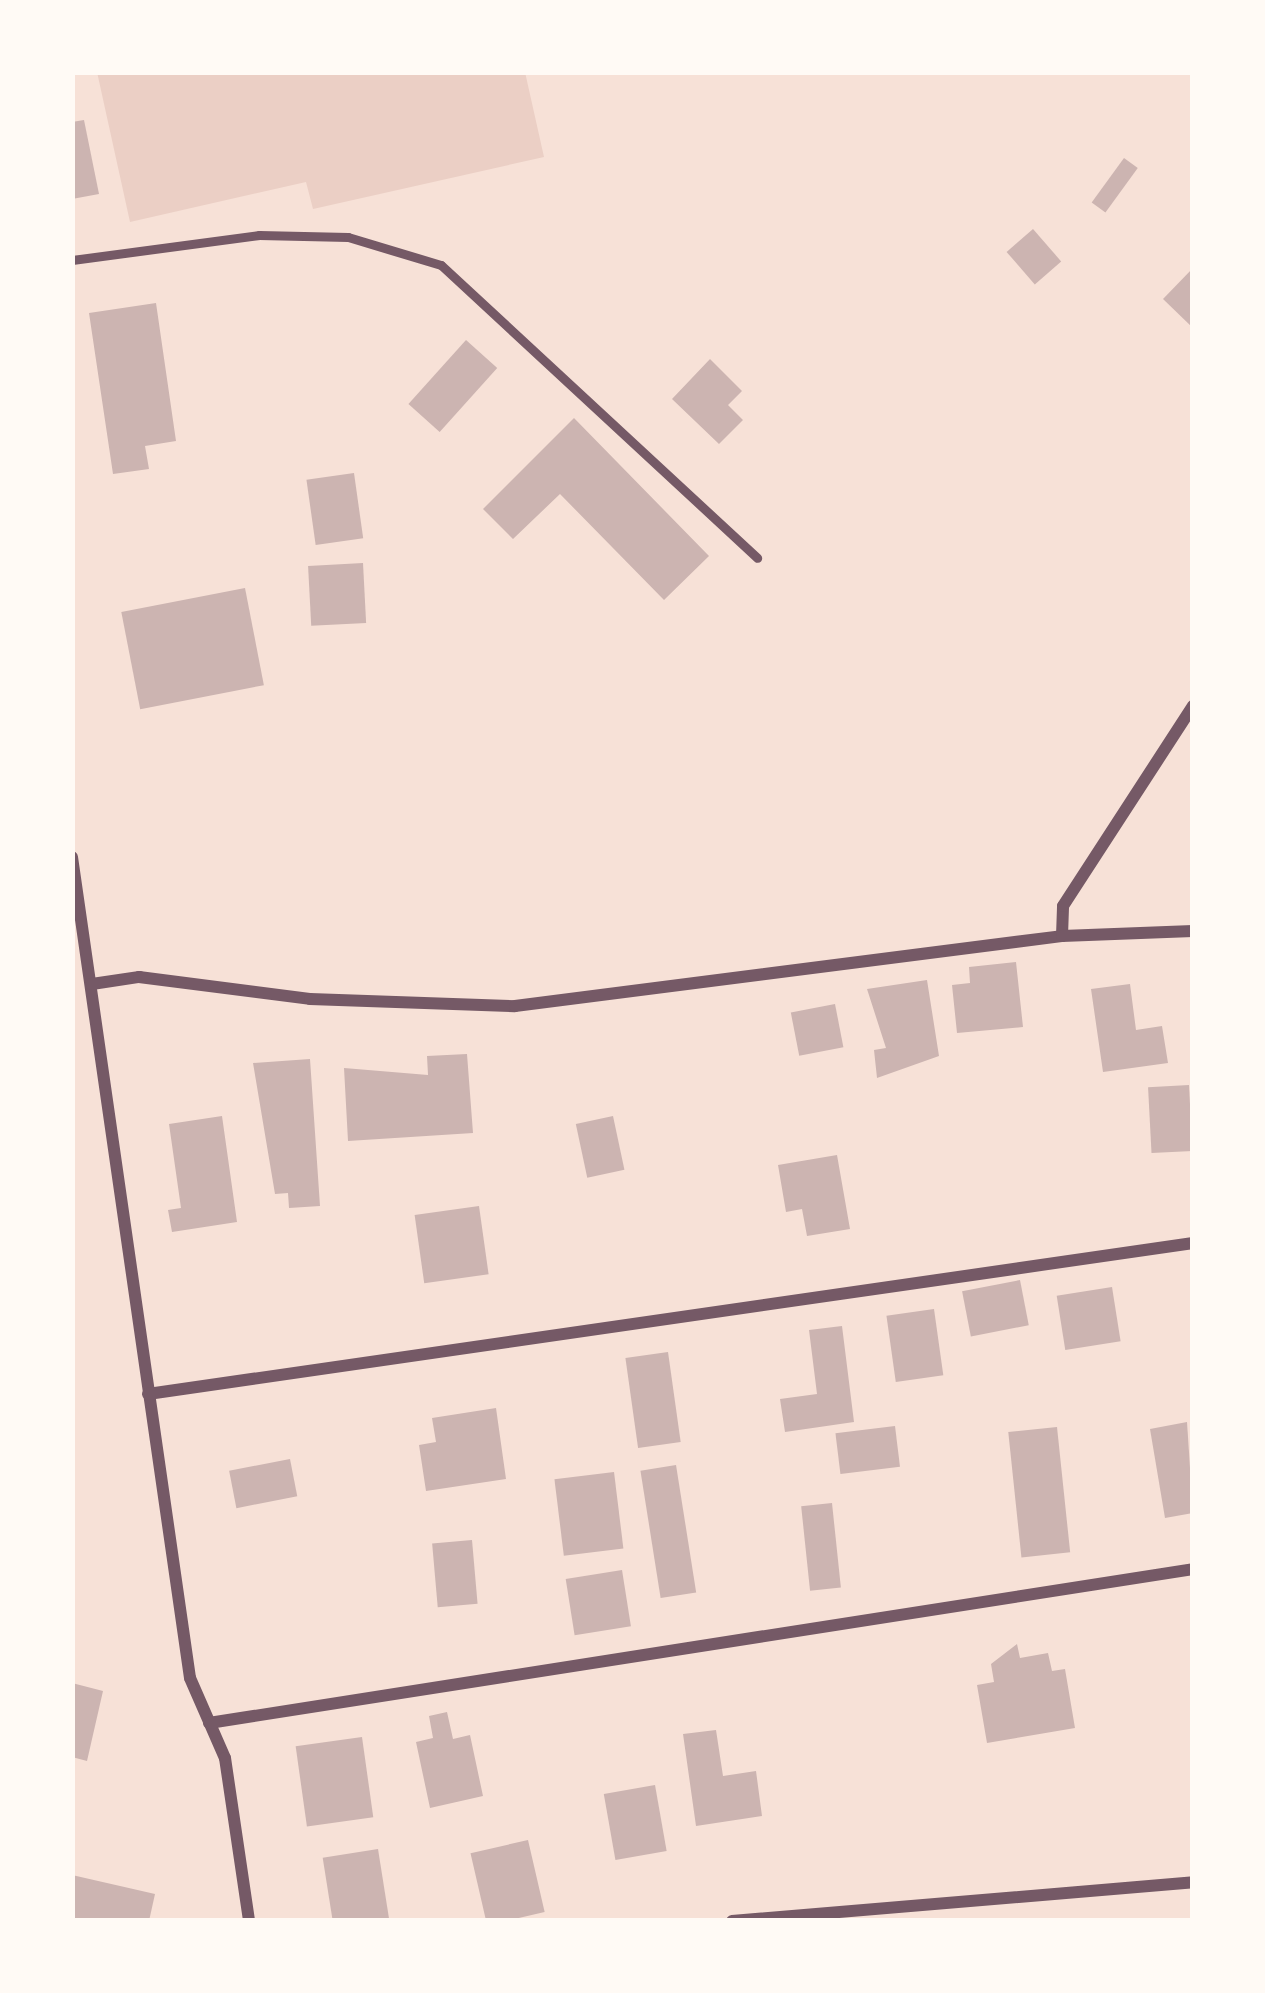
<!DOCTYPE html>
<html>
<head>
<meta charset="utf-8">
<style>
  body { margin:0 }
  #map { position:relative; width:1265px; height:1993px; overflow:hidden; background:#f7e1d7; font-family:Lora,serif }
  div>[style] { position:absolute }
  .green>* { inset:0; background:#ebcfc5 }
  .building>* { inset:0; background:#ccb4b1; transform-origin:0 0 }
  .service>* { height:9px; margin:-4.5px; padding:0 4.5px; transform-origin:4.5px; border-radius:4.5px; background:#755966 }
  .minor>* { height:12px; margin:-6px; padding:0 6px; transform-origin:6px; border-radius:6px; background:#755966 }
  span { translate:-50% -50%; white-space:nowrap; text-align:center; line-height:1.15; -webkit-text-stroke:9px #fffaf5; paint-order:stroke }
  .frame { position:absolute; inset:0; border:75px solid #fffaf5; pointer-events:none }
</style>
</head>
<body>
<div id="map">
  <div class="green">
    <i style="clip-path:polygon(97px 72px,525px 72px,544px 157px,313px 209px,306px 182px,130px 222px)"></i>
  </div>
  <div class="building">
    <i style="clip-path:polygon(84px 120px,99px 194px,72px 199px,72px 122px)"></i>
    <i style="left:1124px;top:158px;width:17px;height:55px;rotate:36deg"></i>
    <i style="left:1033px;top:229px;width:43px;height:35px;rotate:49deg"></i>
    <i style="clip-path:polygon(1193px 268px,1193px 328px,1163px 299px)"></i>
    <i style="clip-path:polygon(156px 303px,176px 441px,145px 446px,149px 469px,113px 474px,89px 313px)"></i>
    <i style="left:466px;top:340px;width:42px;height:86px;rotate:42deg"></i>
    <i style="clip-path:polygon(710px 359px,742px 391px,728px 405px,743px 420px,719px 444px,672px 399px)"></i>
    <i style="clip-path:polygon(574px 418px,709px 556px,664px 600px,560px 494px,513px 539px,483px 509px)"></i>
    <i style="left:354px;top:473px;width:66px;height:48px;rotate:82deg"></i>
    <i style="left:363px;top:563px;width:60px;height:55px;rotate:87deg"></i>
    <i style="left:245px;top:588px;width:99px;height:126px;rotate:79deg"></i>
    <i style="clip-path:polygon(1016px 962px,1023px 1027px,957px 1033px,952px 985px,970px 983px,969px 967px)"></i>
    <i style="clip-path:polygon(927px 980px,939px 1056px,877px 1078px,874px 1050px,886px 1048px,867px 989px)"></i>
    <i style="clip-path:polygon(1130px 984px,1136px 1030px,1162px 1026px,1168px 1063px,1103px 1072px,1091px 989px)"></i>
    <i style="left:835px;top:1004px;width:44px;height:45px;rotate:79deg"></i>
    <i style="clip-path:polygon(467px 1054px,473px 1133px,348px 1141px,344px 1068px,428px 1075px,427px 1056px)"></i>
    <i style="clip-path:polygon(310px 1059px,320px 1206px,289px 1208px,288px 1193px,275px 1194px,253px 1063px)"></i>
    <i style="left:1189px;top:1085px;width:66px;height:41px;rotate:87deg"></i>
    <i style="clip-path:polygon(222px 1116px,237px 1222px,172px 1232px,168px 1210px,181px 1208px,169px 1124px)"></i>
    <i style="left:613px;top:1116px;width:55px;height:38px;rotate:78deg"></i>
    <i style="clip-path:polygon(837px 1155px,850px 1229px,807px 1236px,802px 1209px,786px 1212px,778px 1165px)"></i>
    <i style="left:479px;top:1206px;width:69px;height:65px;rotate:82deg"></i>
    <i style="left:1020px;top:1280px;width:46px;height:59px;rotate:79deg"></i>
    <i style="left:1112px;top:1287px;width:55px;height:56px;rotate:81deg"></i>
    <i style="left:934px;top:1309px;width:67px;height:48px;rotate:82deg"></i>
    <i style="clip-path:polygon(842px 1326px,854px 1422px,785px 1432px,780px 1399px,817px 1394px,809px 1330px)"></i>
    <i style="left:668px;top:1352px;width:91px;height:43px;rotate:82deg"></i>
    <i style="clip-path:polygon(496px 1408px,506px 1479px,426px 1491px,419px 1445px,436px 1442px,432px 1418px)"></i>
    <i style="clip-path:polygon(1187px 1422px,1193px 1513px,1165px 1518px,1150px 1429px)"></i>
    <i style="left:895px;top:1426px;width:41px;height:60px;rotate:83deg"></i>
    <i style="left:1057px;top:1427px;width:126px;height:49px;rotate:84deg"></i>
    <i style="left:290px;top:1459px;width:38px;height:62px;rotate:79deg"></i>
    <i style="left:676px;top:1465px;width:129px;height:36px;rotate:81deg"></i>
    <i style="left:614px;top:1472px;width:77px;height:60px;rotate:83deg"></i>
    <i style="left:832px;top:1503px;width:85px;height:31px;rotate:84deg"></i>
    <i style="left:472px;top:1540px;width:64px;height:40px;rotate:85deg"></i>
    <i style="left:622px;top:1570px;width:57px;height:57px;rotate:81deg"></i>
    <i style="clip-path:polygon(1017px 1644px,1020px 1658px,1048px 1653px,1052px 1671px,1065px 1669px,1075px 1728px,987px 1743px,977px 1685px,994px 1682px,991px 1664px)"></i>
    <i style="clip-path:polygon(72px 1683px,103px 1691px,87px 1761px,72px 1757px)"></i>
    <i style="clip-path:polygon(447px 1712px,453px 1739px,470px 1735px,483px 1796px,430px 1808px,416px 1742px,433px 1738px,429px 1716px)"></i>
    <i style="clip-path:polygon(716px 1730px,723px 1776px,756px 1771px,762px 1816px,696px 1826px,683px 1734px)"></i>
    <i style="left:362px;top:1737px;width:81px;height:67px;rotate:82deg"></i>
    <i style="left:655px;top:1785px;width:67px;height:52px;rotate:80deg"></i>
    <i style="left:528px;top:1840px;width:74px;height:59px;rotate:77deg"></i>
    <i style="left:378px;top:1849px;width:73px;height:56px;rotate:81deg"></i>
    <i style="clip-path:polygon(72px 1875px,155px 1894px,149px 1921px,72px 1921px)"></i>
  </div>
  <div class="service">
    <i style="left:72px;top:260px;width:189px;rotate:-7.6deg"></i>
    <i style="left:259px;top:235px;width:89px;rotate:1.3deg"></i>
    <i style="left:348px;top:237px;width:97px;rotate:16.8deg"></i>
    <i style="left:441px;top:265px;width:431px;rotate:42.8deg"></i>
  </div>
  <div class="minor">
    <i style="left:72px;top:857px;width:829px;rotate:81.82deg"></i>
    <i style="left:190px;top:1678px;width:87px;rotate:66.4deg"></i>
    <i style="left:225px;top:1758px;width:165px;rotate:81.6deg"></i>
    <i style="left:1062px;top:936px;width:30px;rotate:-88deg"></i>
    <i style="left:1063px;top:906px;width:239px;rotate:-57deg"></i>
    <i style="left:92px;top:984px;width:48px;rotate:-8.5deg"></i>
    <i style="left:139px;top:977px;width:172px;rotate:7.3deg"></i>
    <i style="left:310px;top:999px;width:205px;rotate:2deg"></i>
    <i style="left:515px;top:1006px;width:551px;rotate:-7.29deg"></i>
    <i style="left:1062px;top:936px;width:131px;rotate:-2.2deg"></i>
    <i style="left:148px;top:1394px;width:1056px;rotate:-8.22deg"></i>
    <i style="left:209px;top:1723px;width:996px;rotate:-8.89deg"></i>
    <i style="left:732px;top:1921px;width:463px;rotate:-4.8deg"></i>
  </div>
  <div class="frame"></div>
</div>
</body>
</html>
